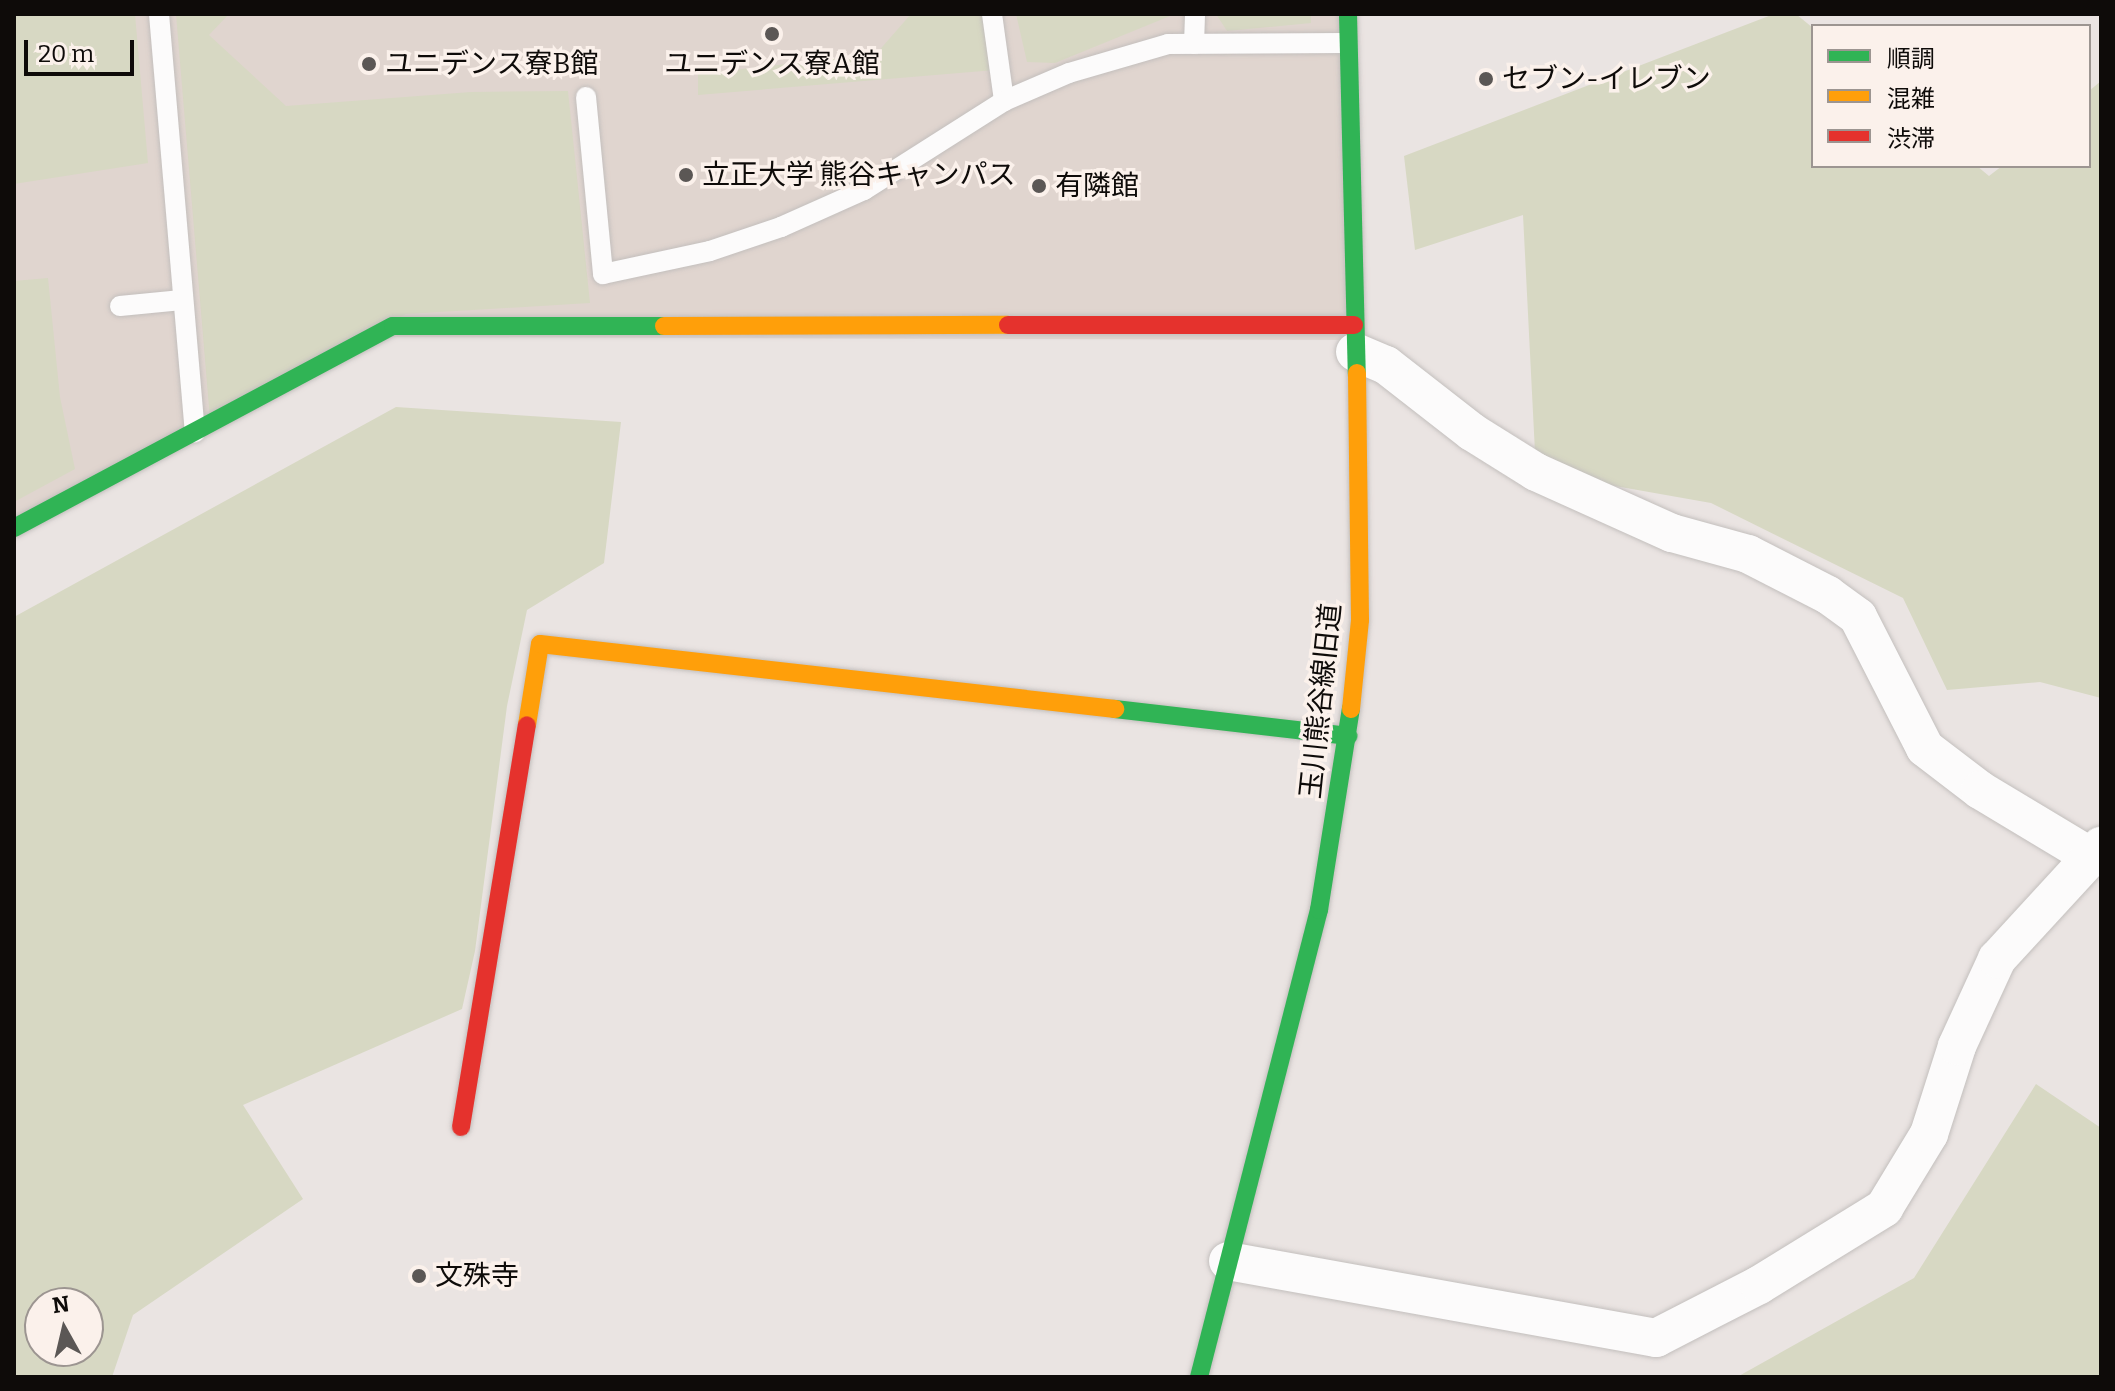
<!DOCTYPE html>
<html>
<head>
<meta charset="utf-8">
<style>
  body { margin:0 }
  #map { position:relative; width:2115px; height:1391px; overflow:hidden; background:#eae4e2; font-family:Bitter,"Noto Sans JP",serif }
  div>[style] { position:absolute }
  .built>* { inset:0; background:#e0d5cf }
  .green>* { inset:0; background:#d7d8c3 }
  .roads { filter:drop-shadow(0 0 2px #c3bfbd) drop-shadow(0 0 2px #c3bfbd) }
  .lane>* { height:20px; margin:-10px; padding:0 10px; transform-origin:10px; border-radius:10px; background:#fcfbfb }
  .street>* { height:38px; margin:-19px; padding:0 19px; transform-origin:19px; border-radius:19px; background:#fcfbfb }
  .fast>* { height:18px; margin:-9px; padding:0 9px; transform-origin:9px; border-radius:9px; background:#30b455 }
  .slow>* { height:18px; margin:-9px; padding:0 9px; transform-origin:9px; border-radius:9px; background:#ff9f0a }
  .jam>* { height:18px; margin:-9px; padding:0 9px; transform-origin:9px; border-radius:9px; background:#e5322d }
  .dots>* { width:22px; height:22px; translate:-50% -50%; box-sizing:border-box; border:4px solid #fbf1eb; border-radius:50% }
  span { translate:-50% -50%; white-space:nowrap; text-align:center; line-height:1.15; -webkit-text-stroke:7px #fbf1eb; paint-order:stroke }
  .poi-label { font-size:28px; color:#0e0b09 }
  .left { translate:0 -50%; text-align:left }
  .street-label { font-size:28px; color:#0e0b09 }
  .frame { position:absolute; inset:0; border:16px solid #0e0b09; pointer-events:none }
  .legend { position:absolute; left:1811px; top:24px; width:280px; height:144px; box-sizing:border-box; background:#fbf1eb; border:2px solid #9c9591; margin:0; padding:10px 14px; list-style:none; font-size:24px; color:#0e0b09 }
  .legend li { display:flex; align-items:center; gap:16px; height:40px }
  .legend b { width:40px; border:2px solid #9c9591 }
  .north { position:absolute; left:24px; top:1287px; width:80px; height:80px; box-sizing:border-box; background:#fbf1eb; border:2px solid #9c9591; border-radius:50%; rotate:352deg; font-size:22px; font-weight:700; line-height:32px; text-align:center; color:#0e0b09 }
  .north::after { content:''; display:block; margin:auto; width:28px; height:36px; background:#5b5755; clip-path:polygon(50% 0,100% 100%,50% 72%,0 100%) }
  .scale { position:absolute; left:24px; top:40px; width:110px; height:36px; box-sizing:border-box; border:4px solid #0e0b09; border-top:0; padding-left:10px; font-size:24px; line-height:28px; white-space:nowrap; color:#0e0b09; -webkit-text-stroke:6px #fbf1eb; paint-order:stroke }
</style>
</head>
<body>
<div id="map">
  <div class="built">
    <i style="clip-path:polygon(14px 14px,1351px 14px,1364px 340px,387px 337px,14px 522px)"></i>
  </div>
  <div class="green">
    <i style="clip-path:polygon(14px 14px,135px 14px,148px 163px,14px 184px)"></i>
    <i style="clip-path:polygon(176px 14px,229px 14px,209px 35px,286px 106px,471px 92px,568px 91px,590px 303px,406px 314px,210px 419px)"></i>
    <i style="clip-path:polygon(911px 14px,988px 14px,995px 70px,698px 95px,698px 74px,876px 54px)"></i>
    <i style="clip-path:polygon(1016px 14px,1175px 14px,1055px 63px,1027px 62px)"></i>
    <i style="clip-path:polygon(1216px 14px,1311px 14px,1311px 23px,1227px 31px)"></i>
    <i style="clip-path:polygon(1774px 14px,1796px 14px,1813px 28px,1813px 166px,1977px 166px,1989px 176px,2002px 166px,2089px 166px,2089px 91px,2101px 81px,2101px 698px,2040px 682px,1947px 690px,1903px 598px,1711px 503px,1536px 472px,1523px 215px,1415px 250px,1404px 156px)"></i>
    <i style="clip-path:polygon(48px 278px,60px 397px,75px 469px,14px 502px,14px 281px)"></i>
    <i style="clip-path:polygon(evenodd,396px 407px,621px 422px,604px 563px,527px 610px,507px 706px,475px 951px,462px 1009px,243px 1105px,303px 1199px,133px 1315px,112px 1377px,14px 1377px,14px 617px,396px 407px,40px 1303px,88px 1303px,88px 1351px,40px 1351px,40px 1303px)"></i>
    <i style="clip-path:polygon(2036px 1084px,2101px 1128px,2101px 1377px,1737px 1377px,1914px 1278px)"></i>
  </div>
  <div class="roads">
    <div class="lane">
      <i style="left:159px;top:14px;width:420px;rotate:85.1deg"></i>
      <i style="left:992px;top:14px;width:88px;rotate:82.1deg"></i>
      <i style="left:1194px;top:44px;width:30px;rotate:-88deg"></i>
      <i style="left:586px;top:97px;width:178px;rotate:84.5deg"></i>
      <i style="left:603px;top:274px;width:109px;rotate:-12.1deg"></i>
      <i style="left:710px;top:251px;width:75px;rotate:-18.7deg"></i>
      <i style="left:781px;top:227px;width:91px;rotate:-24deg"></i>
      <i style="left:864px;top:190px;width:166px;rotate:-32.4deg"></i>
      <i style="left:1004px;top:101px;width:71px;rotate:-23.3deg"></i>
      <i style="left:1069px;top:73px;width:103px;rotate:-16.3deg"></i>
      <i style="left:1168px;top:44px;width:179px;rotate:-0.3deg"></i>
      <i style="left:120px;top:306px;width:62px;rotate:-5.5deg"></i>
    </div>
    <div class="street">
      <i style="left:1355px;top:352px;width:34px;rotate:23deg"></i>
      <i style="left:1386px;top:365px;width:109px;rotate:37.9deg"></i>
      <i style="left:1472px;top:432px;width:75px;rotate:32deg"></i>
      <i style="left:1536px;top:472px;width:149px;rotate:24.2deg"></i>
      <i style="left:1672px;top:533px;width:79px;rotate:15.4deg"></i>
      <i style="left:1748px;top:554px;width:90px;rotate:27.1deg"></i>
      <i style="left:1828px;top:595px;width:37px;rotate:36deg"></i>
      <i style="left:1858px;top:617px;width:147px;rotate:62.9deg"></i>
      <i style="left:1925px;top:748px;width:69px;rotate:37.4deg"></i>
      <i style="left:1980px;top:790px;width:126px;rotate:31deg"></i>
      <i style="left:1228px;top:1261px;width:435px;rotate:10.2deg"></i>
      <i style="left:1656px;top:1338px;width:116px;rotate:-27.2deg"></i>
      <i style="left:1759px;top:1285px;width:147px;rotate:-31.6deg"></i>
      <i style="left:1884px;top:1208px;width:87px;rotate:-58.7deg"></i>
      <i style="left:1929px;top:1134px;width:92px;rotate:-72.3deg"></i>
      <i style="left:1957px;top:1046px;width:96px;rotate:-65.3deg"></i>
      <i style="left:1997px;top:959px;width:154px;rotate:-47.4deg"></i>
    </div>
    <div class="fast">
      <i style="left:1348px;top:14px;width:359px;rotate:88.6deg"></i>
      <i style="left:14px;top:528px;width:429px;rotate:-28.1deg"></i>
      <i style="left:393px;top:326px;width:271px"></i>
      <i style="left:1115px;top:709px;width:235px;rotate:6.6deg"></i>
      <i style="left:1199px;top:1377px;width:482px;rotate:-75.6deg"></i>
      <i style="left:1319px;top:910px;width:204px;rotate:-81deg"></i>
    </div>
    <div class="slow">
      <i style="left:664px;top:326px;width:344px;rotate:-0.2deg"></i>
      <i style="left:1351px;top:709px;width:89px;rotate:-84.2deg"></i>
      <i style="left:1360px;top:620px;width:247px;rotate:-90.7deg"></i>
      <i style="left:527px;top:725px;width:82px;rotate:-80.9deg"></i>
      <i style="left:540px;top:644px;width:579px;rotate:6.45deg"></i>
    </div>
    <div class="jam">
      <i style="left:1008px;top:325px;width:346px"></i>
      <i style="left:461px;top:1127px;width:407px;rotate:-80.7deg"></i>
    </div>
  </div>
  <div class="dots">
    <i style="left:772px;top:34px;background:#5b5755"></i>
    <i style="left:369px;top:64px;background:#5b5755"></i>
    <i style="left:1486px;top:79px;background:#5b5755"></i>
    <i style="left:686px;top:175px;background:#5b5755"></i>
    <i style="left:1039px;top:186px;background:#5b5755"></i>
    <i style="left:419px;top:1276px;background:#5b5755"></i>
  </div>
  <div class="poi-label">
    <span class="left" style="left:385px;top:64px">ユニデンス寮B館</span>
    <span style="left:772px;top:64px">ユニデンス寮A館</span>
    <span class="left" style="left:1502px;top:79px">セブン-イレブン</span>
    <span class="left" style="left:702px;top:175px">立正大学 熊谷キャンパス</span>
    <span class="left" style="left:1055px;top:186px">有隣館</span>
    <span class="left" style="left:435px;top:1276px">文殊寺</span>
  </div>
  <div class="street-label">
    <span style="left:1321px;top:701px;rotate:-84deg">玉川熊谷線旧道</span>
  </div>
  <div class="frame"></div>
  <ul class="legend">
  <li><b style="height:10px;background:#30b455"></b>順調</li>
  <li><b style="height:10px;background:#ff9f0a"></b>混雑</li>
  <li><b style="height:10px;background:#e5322d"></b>渋滞</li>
  </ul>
  <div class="north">N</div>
  <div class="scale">20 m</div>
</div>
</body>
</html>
